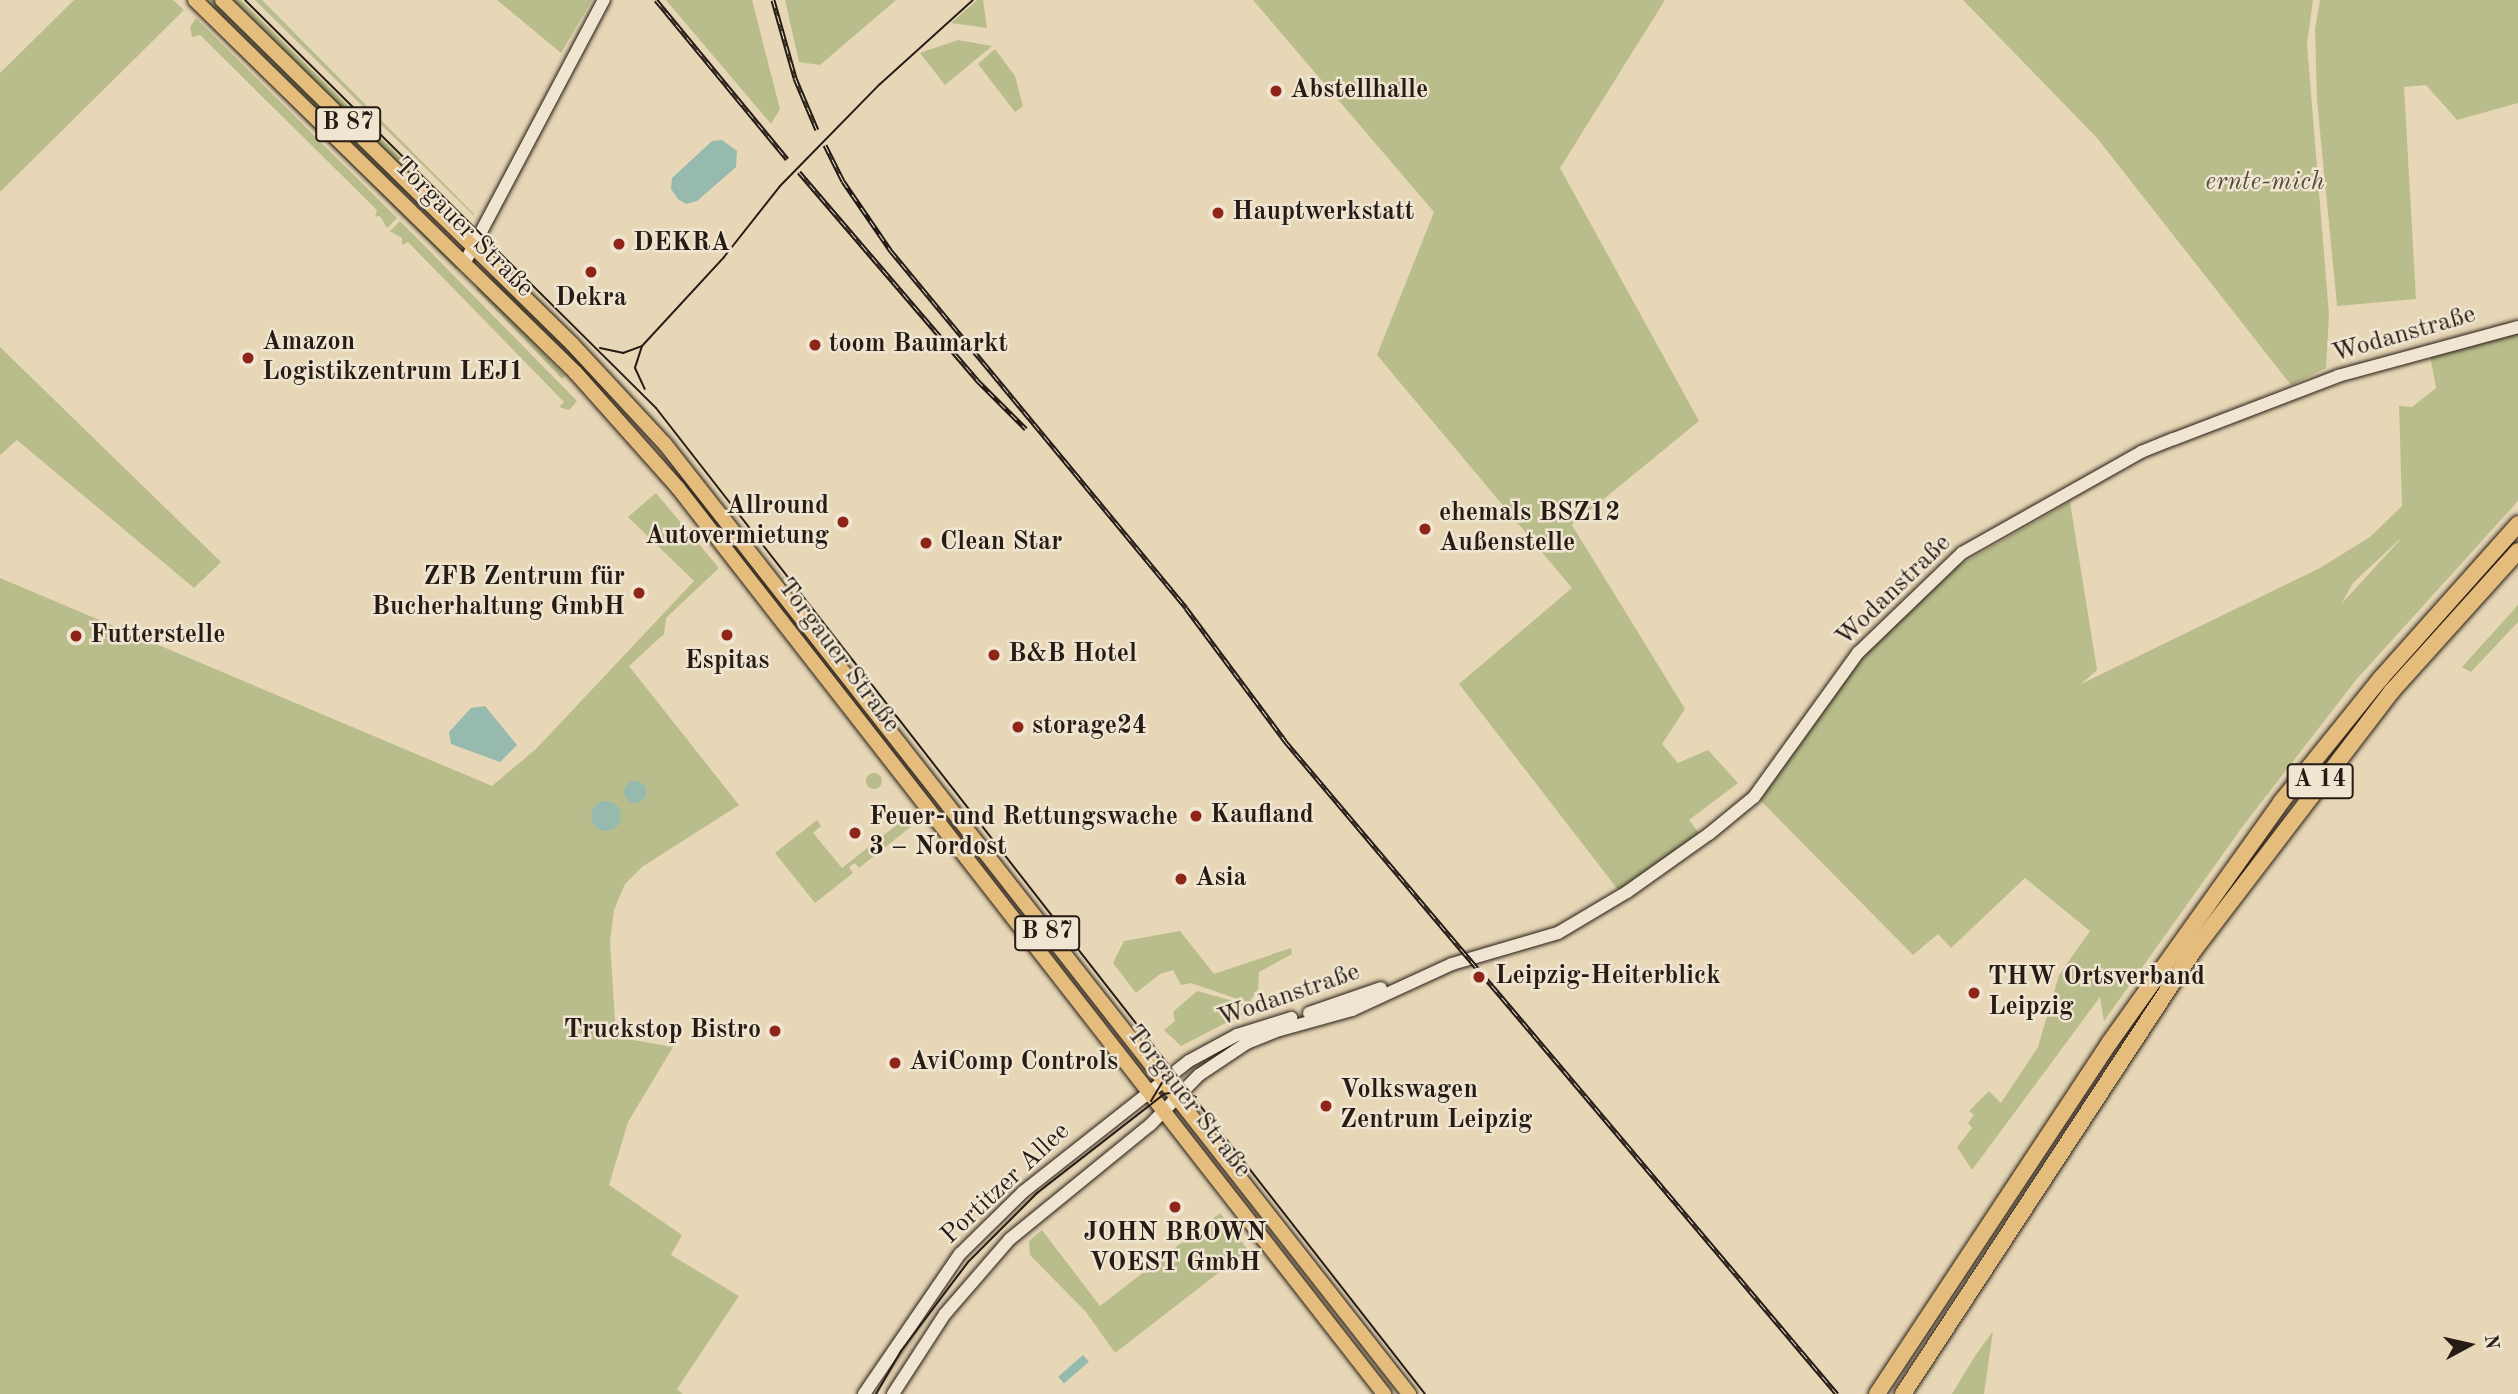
<!DOCTYPE html>
<html>
<head>
<meta charset="utf-8">
<style>
  body { margin:0 }
  #map { position:relative; width:2518px; height:1394px; overflow:hidden; background:#e7d7b6; font-family:"Old Standard TT",serif }
  div>[style] { position:absolute }
  .green>* { inset:0; background:#b9bd8b }
  .round { border-radius:50% }
  .water>* { inset:0; background:#97baaf; transform-origin:0 0 }
  .roads { filter:drop-shadow(0 0 2px #261b15) drop-shadow(0 0 2px #261b15) }
  .secondary>* { height:12px; margin:-6px; padding:0 6px; transform-origin:6px; border-radius:6px; background:#efe5d0 }
  .primary>* { height:14px; margin:-7px; padding:0 7px; transform-origin:7px; border-radius:7px; background:#e4bc7b }
  .highway>* { height:16px; margin:-8px; padding:0 8px; transform-origin:8px; border-radius:8px; background:#e4bc7b }
  .tram>* { height:2px; margin:-1px; padding:0 1px; transform-origin:1px; border-radius:1px; background:#261b15 }
  .rail>* { height:5px; margin-top:-2.5px; transform-origin:0; background:repeating-linear-gradient(90deg,#efe5d0 0 8px,#261b15 0 16px); box-sizing:border-box; border-block:2px solid #261b15 }
  .dots>* { width:19px; height:19px; translate:-50% -50%; box-sizing:border-box; border:4px solid #efe5d0; border-radius:50% }
  span { translate:-50% -50%; white-space:nowrap; text-align:center; line-height:1.15; -webkit-text-stroke:5px #efe5d0; paint-order:stroke }
  .shield-label span { padding:2px 5px; background:#efe5d0; border:2px solid; border-radius:5px; -webkit-text-stroke-width:0 }
  .shield-label { font-size:24px; color:#261b15; font-weight:700 }
  .poi-label { font-size:26px; color:#261b15; font-weight:700 }
  .left { translate:0 -50%; text-align:left }
  .right { translate:-100% -50%; text-align:right }
  .park-label { font-size:26px; color:#524c38; font-style:italic }
  .street-label { font-size:26px; color:#261b15 }
  .north { position:absolute; left:2434px; top:1310px; width:70px; height:70px; -webkit-text-stroke:5px #efe5d0; paint-order:stroke; rotate:82deg; font-size:19px; font-weight:700; line-height:28px; text-align:center; color:#261b15 }
  .north::after { content:''; display:block; margin:auto; width:24px; height:32px; background:#261b15; clip-path:polygon(50% 0,100% 100%,50% 72%,0 100%) }
</style>
</head>
<body>
<div id="map">
  <div class="green">
    <i style="clip-path:polygon(74px 0,173px 0,184px 10px,0 192px,0 73px)"></i>
    <i style="clip-path:polygon(206px 0,218px 0,457px 240px,358px 151px)"></i>
    <i style="clip-path:polygon(233px 0,241px 0,468px 224px,450px 216px)"></i>
    <i style="clip-path:polygon(255px 0,262px 0,474px 214px,473px 215px)"></i>
    <i style="clip-path:polygon(497px 0,592px 0,561px 53px)"></i>
    <i style="clip-path:polygon(666px 0,752px 0,780px 109px,771px 124px)"></i>
    <i style="clip-path:polygon(785px 0,896px 0,820px 65px,799px 62px)"></i>
    <i style="clip-path:polygon(977px 0,983px 0,987px 28px,951px 23px)"></i>
    <i style="clip-path:polygon(1253px 0,1665px 0,1560px 168px,1699px 421px,1572px 525px,1685px 709px,1662px 744px,1678px 763px,1708px 750px,1738px 783px,1689px 820px,1699px 833px,1619px 891px,1459px 684px,1572px 588px,1377px 355px,1434px 212px)"></i>
    <i style="clip-path:polygon(1963px 0,2313px 0,2307px 44px,2329px 315px,2326px 368px,2291px 385px,2097px 138px)"></i>
    <i style="clip-path:polygon(2320px 0,2518px 0,2518px 103px,2457px 120px,2426px 85px,2404px 87px,2416px 299px,2337px 306px,2317px 100px,2315px 29px)"></i>
    <i style="clip-path:polygon(202px 17px,209px 18px,459px 265px,456px 269px)"></i>
    <i style="clip-path:polygon(196px 18px,397px 218px,387px 228px,380px 216px,375px 217px,377px 210px,200px 35px,192px 37px,190px 27px)"></i>
    <i style="clip-path:polygon(958px 40px,992px 46px,945px 85px,920px 53px)"></i>
    <i style="clip-path:polygon(995px 49px,1015px 76px,1023px 106px,1015px 112px,978px 64px)"></i>
    <i style="clip-path:polygon(400px 221px,577px 401px,569px 410px,559px 407px,564px 402px,408px 242px,402px 245px,402px 238px,390px 231px)"></i>
    <i style="clip-path:polygon(493px 272px,581px 359px,578px 363px,489px 281px)"></i>
    <i style="clip-path:polygon(479px 285px,565px 376px,562px 379px,476px 289px)"></i>
    <i style="clip-path:polygon(evenodd,2518px 333px,2518px 501px,2356px 680px,2243px 826px,2104px 1021px,2100px 997px,1972px 1170px,1957px 1147px,1972px 1128px,1968px 1123px,1974px 1115px,1969px 1111px,1989px 1091px,2001px 1103px,2038px 1047px,2059px 975px,2090px 931px,2025px 878px,1951px 948px,1938px 934px,1913px 955px,1759px 799px,1833px 687px,1933px 580px,2070px 502px,2097px 670px,2081px 684px,2320px 568px,2370px 537px,2402px 506px,2399px 406px,2412px 407px,2436px 388px,2430px 355px,2518px 333px,2400px 539px,2400px 540px,2342px 603px,2353px 583px,2400px 539px)"></i>
    <i style="clip-path:polygon(0 347px,221px 562px,194px 588px,17px 440px,0 455px)"></i>
    <i style="clip-path:polygon(656px 493px,719px 568px,666px 618px,664px 634px,629px 666px,739px 805px,642px 867px,625px 884px,614px 910px,610px 941px,616px 1037px,673px 1047px,628px 1122px,609px 1185px,682px 1235px,671px 1255px,739px 1296px,677px 1389px,683px 1394px,0 1394px,0 578px,492px 786px,536px 749px,694px 581px,628px 517px)"></i>
    <i style="clip-path:polygon(2518px 605px,2518px 622px,2471px 672px,2462px 667px)"></i>
    <i class="round" style="left:866px;top:773px;width:16px;height:16px"></i>
    <i style="clip-path:polygon(912px 813px,918px 821px,859px 868px,855px 863px,849px 867px,853px 873px,815px 903px,775px 853px,817px 820px,821px 826px,813px 833px,842px 868px)"></i>
    <i style="clip-path:polygon(1180px 931px,1214px 974px,1291px 948px,1292px 954px,1259px 972px,1258px 989px,1249px 1003px,1191px 983px,1181px 985px,1173px 970px,1160px 974px,1136px 993px,1113px 963px,1124px 941px)"></i>
    <i style="clip-path:polygon(1197px 991px,1248px 1005px,1245px 1013px,1181px 1046px,1164px 1030px,1175px 1021px,1173px 1012px)"></i>
    <i style="clip-path:polygon(1220px 1213px,1248px 1250px,1115px 1353px,1086px 1312px,1030px 1255px,1029px 1241px,1042px 1230px,1100px 1306px)"></i>
    <i style="clip-path:polygon(1993px 1331px,1984px 1394px,1952px 1394px,1975px 1356px)"></i>
  </div>
  <div class="water">
    <i style="clip-path:polygon(722px 140px,737px 151px,736px 167px,697px 201px,686px 204px,678px 199px,671px 189px,672px 178px,712px 141px)"></i>
    <i style="clip-path:polygon(485px 706px,517px 745px,500px 762px,451px 744px,449px 732px,471px 708px)"></i>
    <i class="round" style="left:624px;top:781px;width:22px;height:22px"></i>
    <i class="round" style="left:591px;top:801px;width:30px;height:30px"></i>
    <i style="left:1083px;top:1355px;width:9px;height:33px;rotate:49deg"></i>
  </div>
  <div class="roads">
    <div class="secondary">
      <i style="left:464px;top:264px;width:299px;rotate:-62.1deg"></i>
      <i style="left:1309px;top:1013px;width:76px;rotate:-19.1deg"></i>
      <i style="left:864px;top:1394px;width:170px;rotate:-55.6deg"></i>
      <i style="left:960px;top:1254px;width:88px;rotate:-44.5deg"></i>
      <i style="left:1023px;top:1192px;width:211px;rotate:-38.3deg"></i>
      <i style="left:1189px;top:1061px;width:55px;rotate:-28.4deg"></i>
      <i style="left:1237px;top:1035px;width:57px;rotate:-17.5deg"></i>
      <i style="left:893px;top:1394px;width:95px;rotate:-57deg"></i>
      <i style="left:945px;top:1314px;width:99px;rotate:-49.1deg"></i>
      <i style="left:1010px;top:1239px;width:181px;rotate:-39.2deg"></i>
      <i style="left:1150px;top:1125px;width:70px;rotate:-45.6deg"></i>
      <i style="left:1199px;top:1075px;width:58px;rotate:-33.7deg"></i>
      <i style="left:1247px;top:1043px;width:35px;rotate:-22deg"></i>
      <i style="left:1280px;top:1030px;width:75px;rotate:-15.5deg"></i>
      <i style="left:1352px;top:1010px;width:110px;rotate:-24.7deg"></i>
      <i style="left:1452px;top:964px;width:110px;rotate:-16.3deg"></i>
      <i style="left:1558px;top:933px;width:80px;rotate:-30.7deg"></i>
      <i style="left:1627px;top:892px;width:100px;rotate:-35.3deg"></i>
      <i style="left:1709px;top:834px;width:58px;rotate:-39.4deg"></i>
      <i style="left:1754px;top:797px;width:178px;rotate:-54.2deg"></i>
      <i style="left:1858px;top:653px;width:144px;rotate:-43.9deg"></i>
      <i style="left:1962px;top:553px;width:206px;rotate:-29.4deg"></i>
      <i style="left:2141px;top:452px;width:35px;rotate:-22deg"></i>
      <i style="left:2174px;top:439px;width:176px;rotate:-21deg"></i>
      <i style="left:2338px;top:376px;width:187px;rotate:-15.2deg"></i>
    </div>
    <div class="primary">
      <i style="left:195px;top:0;width:532px;rotate:44.39deg"></i>
      <i style="left:575px;top:372px;width:155px;rotate:48.4deg"></i>
      <i style="left:678px;top:488px;width:1149px;rotate:52.07deg"></i>
      <i style="left:222px;top:0;width:492px;rotate:44.5deg"></i>
      <i style="left:573px;top:345px;width:135px;rotate:47.1deg"></i>
      <i style="left:665px;top:444px;width:1207px;rotate:51.93deg"></i>
    </div>
    <div class="highway">
      <i style="left:1877px;top:1394px;width:422px;rotate:-56.5deg"></i>
      <i style="left:2110px;top:1042px;width:295px;rotate:-54.5deg"></i>
      <i style="left:2281px;top:802px;width:159px;rotate:-51.1deg"></i>
      <i style="left:2381px;top:678px;width:206px;rotate:-48.3deg"></i>
      <i style="left:1903px;top:1394px;width:531px;rotate:-56.76deg"></i>
      <i style="left:2194px;top:950px;width:326px;rotate:-52.6deg"></i>
      <i style="left:2392px;top:691px;width:188px;rotate:-48deg"></i>
    </div>
  </div>
  <div class="tram">
    <i style="left:245px;top:0;width:579px;rotate:44.79deg"></i>
    <i style="left:656px;top:408px;width:1250px;rotate:52.05deg"></i>
    <i style="left:642px;top:346px;width:23px;rotate:108deg"></i>
    <i style="left:635px;top:368px;width:23px;rotate:65deg"></i>
    <i style="left:600px;top:348px;width:24px;rotate:12deg"></i>
    <i style="left:623px;top:353px;width:20px;rotate:-20deg"></i>
    <i style="left:642px;top:346px;width:121px;rotate:-47.3deg"></i>
    <i style="left:724px;top:257px;width:90px;rotate:-51.7deg"></i>
    <i style="left:780px;top:186px;width:143px;rotate:-45.6deg"></i>
    <i style="left:880px;top:84px;width:125px;rotate:-42.1deg"></i>
    <i style="left:1151px;top:1101px;width:23px;rotate:-59deg"></i>
    <i style="left:1163px;top:1081px;width:25px;rotate:-97deg"></i>
    <i style="left:876px;top:1394px;width:50px;rotate:-59.8deg"></i>
    <i style="left:901px;top:1351px;width:111px;rotate:-53deg"></i>
    <i style="left:968px;top:1262px;width:98px;rotate:-45deg"></i>
    <i style="left:1037px;top:1193px;width:161px;rotate:-37.9deg"></i>
    <i style="left:1164px;top:1094px;width:17px;rotate:-10deg"></i>
    <i style="left:1181px;top:1091px;width:16px;rotate:22deg"></i>
  </div>
  <div class="rail">
    <i style="left:656px;top:0;width:206px;rotate:50.5deg"></i>
    <i style="left:773px;top:0;width:81px;rotate:74.2deg"></i>
    <i style="left:795px;top:78px;width:56px;rotate:67.1deg"></i>
    <i style="left:825px;top:145px;width:40px;rotate:63.4deg"></i>
    <i style="left:843px;top:181px;width:85px;rotate:55.6deg"></i>
    <i style="left:891px;top:251px;width:463px;rotate:50.4deg"></i>
    <i style="left:1186px;top:608px;width:166px;rotate:53.3deg"></i>
    <i style="left:1285px;top:741px;width:855px;rotate:49.79deg"></i>
    <i style="left:799px;top:172px;width:274px;rotate:49.4deg"></i>
    <i style="left:977px;top:380px;width:69px;rotate:45deg"></i>
  </div>
  <div class="dots">
    <i style="left:1276px;top:91px;background:#8f2418"></i>
    <i style="left:1218px;top:213px;background:#8f2418"></i>
    <i style="left:619px;top:244px;background:#8f2418"></i>
    <i style="left:591px;top:272px;background:#8f2418"></i>
    <i style="left:815px;top:345px;background:#8f2418"></i>
    <i style="left:248px;top:358px;background:#8f2418"></i>
    <i style="left:843px;top:522px;background:#8f2418"></i>
    <i style="left:1425px;top:529px;background:#8f2418"></i>
    <i style="left:926px;top:543px;background:#8f2418"></i>
    <i style="left:639px;top:593px;background:#8f2418"></i>
    <i style="left:727px;top:635px;background:#8f2418"></i>
    <i style="left:76px;top:636px;background:#8f2418"></i>
    <i style="left:994px;top:655px;background:#8f2418"></i>
    <i style="left:1018px;top:727px;background:#8f2418"></i>
    <i style="left:1196px;top:816px;background:#8f2418"></i>
    <i style="left:855px;top:833px;background:#8f2418"></i>
    <i style="left:1181px;top:879px;background:#8f2418"></i>
    <i style="left:1479px;top:977px;background:#8f2418"></i>
    <i style="left:1974px;top:993px;background:#8f2418"></i>
    <i style="left:775px;top:1031px;background:#8f2418"></i>
    <i style="left:895px;top:1063px;background:#8f2418"></i>
    <i style="left:1326px;top:1106px;background:#8f2418"></i>
    <i style="left:1175px;top:1207px;background:#8f2418"></i>
  </div>
  <div class="shield-label">
    <span style="left:348px;top:124px">B 87</span>
    <span style="left:2320px;top:781px">A 14</span>
    <span style="left:1047px;top:933px">B 87</span>
  </div>
  <div class="poi-label">
    <span class="left" style="left:1290px;top:91px">Abstellhalle</span>
    <span class="left" style="left:1232px;top:213px">Hauptwerkstatt</span>
    <span class="left" style="left:633px;top:244px">DEKRA</span>
    <span style="left:591px;top:299px">Dekra</span>
    <span class="left" style="left:262px;top:358px">Amazon<br>Logistikzentrum LEJ1</span>
    <span class="left" style="left:829px;top:345px">toom Baumarkt</span>
    <span class="right" style="left:829px;top:522px">Allround<br>Autovermietung</span>
    <span class="left" style="left:1439px;top:529px">ehemals BSZ12<br>Außenstelle</span>
    <span class="left" style="left:940px;top:543px">Clean Star</span>
    <span class="right" style="left:625px;top:593px">ZFB Zentrum für<br>Bucherhaltung GmbH</span>
    <span class="left" style="left:90px;top:636px">Futterstelle</span>
    <span class="left" style="left:1008px;top:655px">B&amp;B Hotel</span>
    <span style="left:727px;top:662px">Espitas</span>
    <span class="left" style="left:1032px;top:727px">storage24</span>
    <span class="left" style="left:1210px;top:816px">Kaufland</span>
    <span class="left" style="left:869px;top:833px">Feuer- und Rettungswache<br>3 – Nordost</span>
    <span class="left" style="left:1195px;top:879px">Asia</span>
    <span class="left" style="left:1495px;top:977px">Leipzig-Heiterblick</span>
    <span class="left" style="left:1988px;top:993px">THW Ortsverband<br>Leipzig</span>
    <span class="right" style="left:761px;top:1031px">Truckstop Bistro</span>
    <span class="left" style="left:909px;top:1063px">AviComp Controls</span>
    <span class="left" style="left:1340px;top:1106px">Volkswagen<br>Zentrum Leipzig</span>
    <span style="left:1175px;top:1249px">JOHN BROWN<br>VOEST GmbH</span>
  </div>
  <div class="park-label">
    <span style="left:2265px;top:183px">ernte-mich</span>
  </div>
  <div class="street-label">
    <span style="left:463px;top:228px;rotate:45deg">Torgauer Straße</span>
    <span style="left:2404px;top:335px;rotate:-16deg">Wodanstraße</span>
    <span style="left:1894px;top:591px;rotate:-44deg">Wodanstraße</span>
    <span style="left:838px;top:656px;rotate:53deg">Torgauer Straße</span>
    <span style="left:1289px;top:996px;rotate:-19deg">Wodanstraße</span>
    <span style="left:1188px;top:1102px;rotate:52deg">Torgauer Straße</span>
    <span style="left:1006px;top:1184px;rotate:-43deg">Portitzer Allee</span>
  </div>
  <div class="north">N</div>
</div>
</body>
</html>
